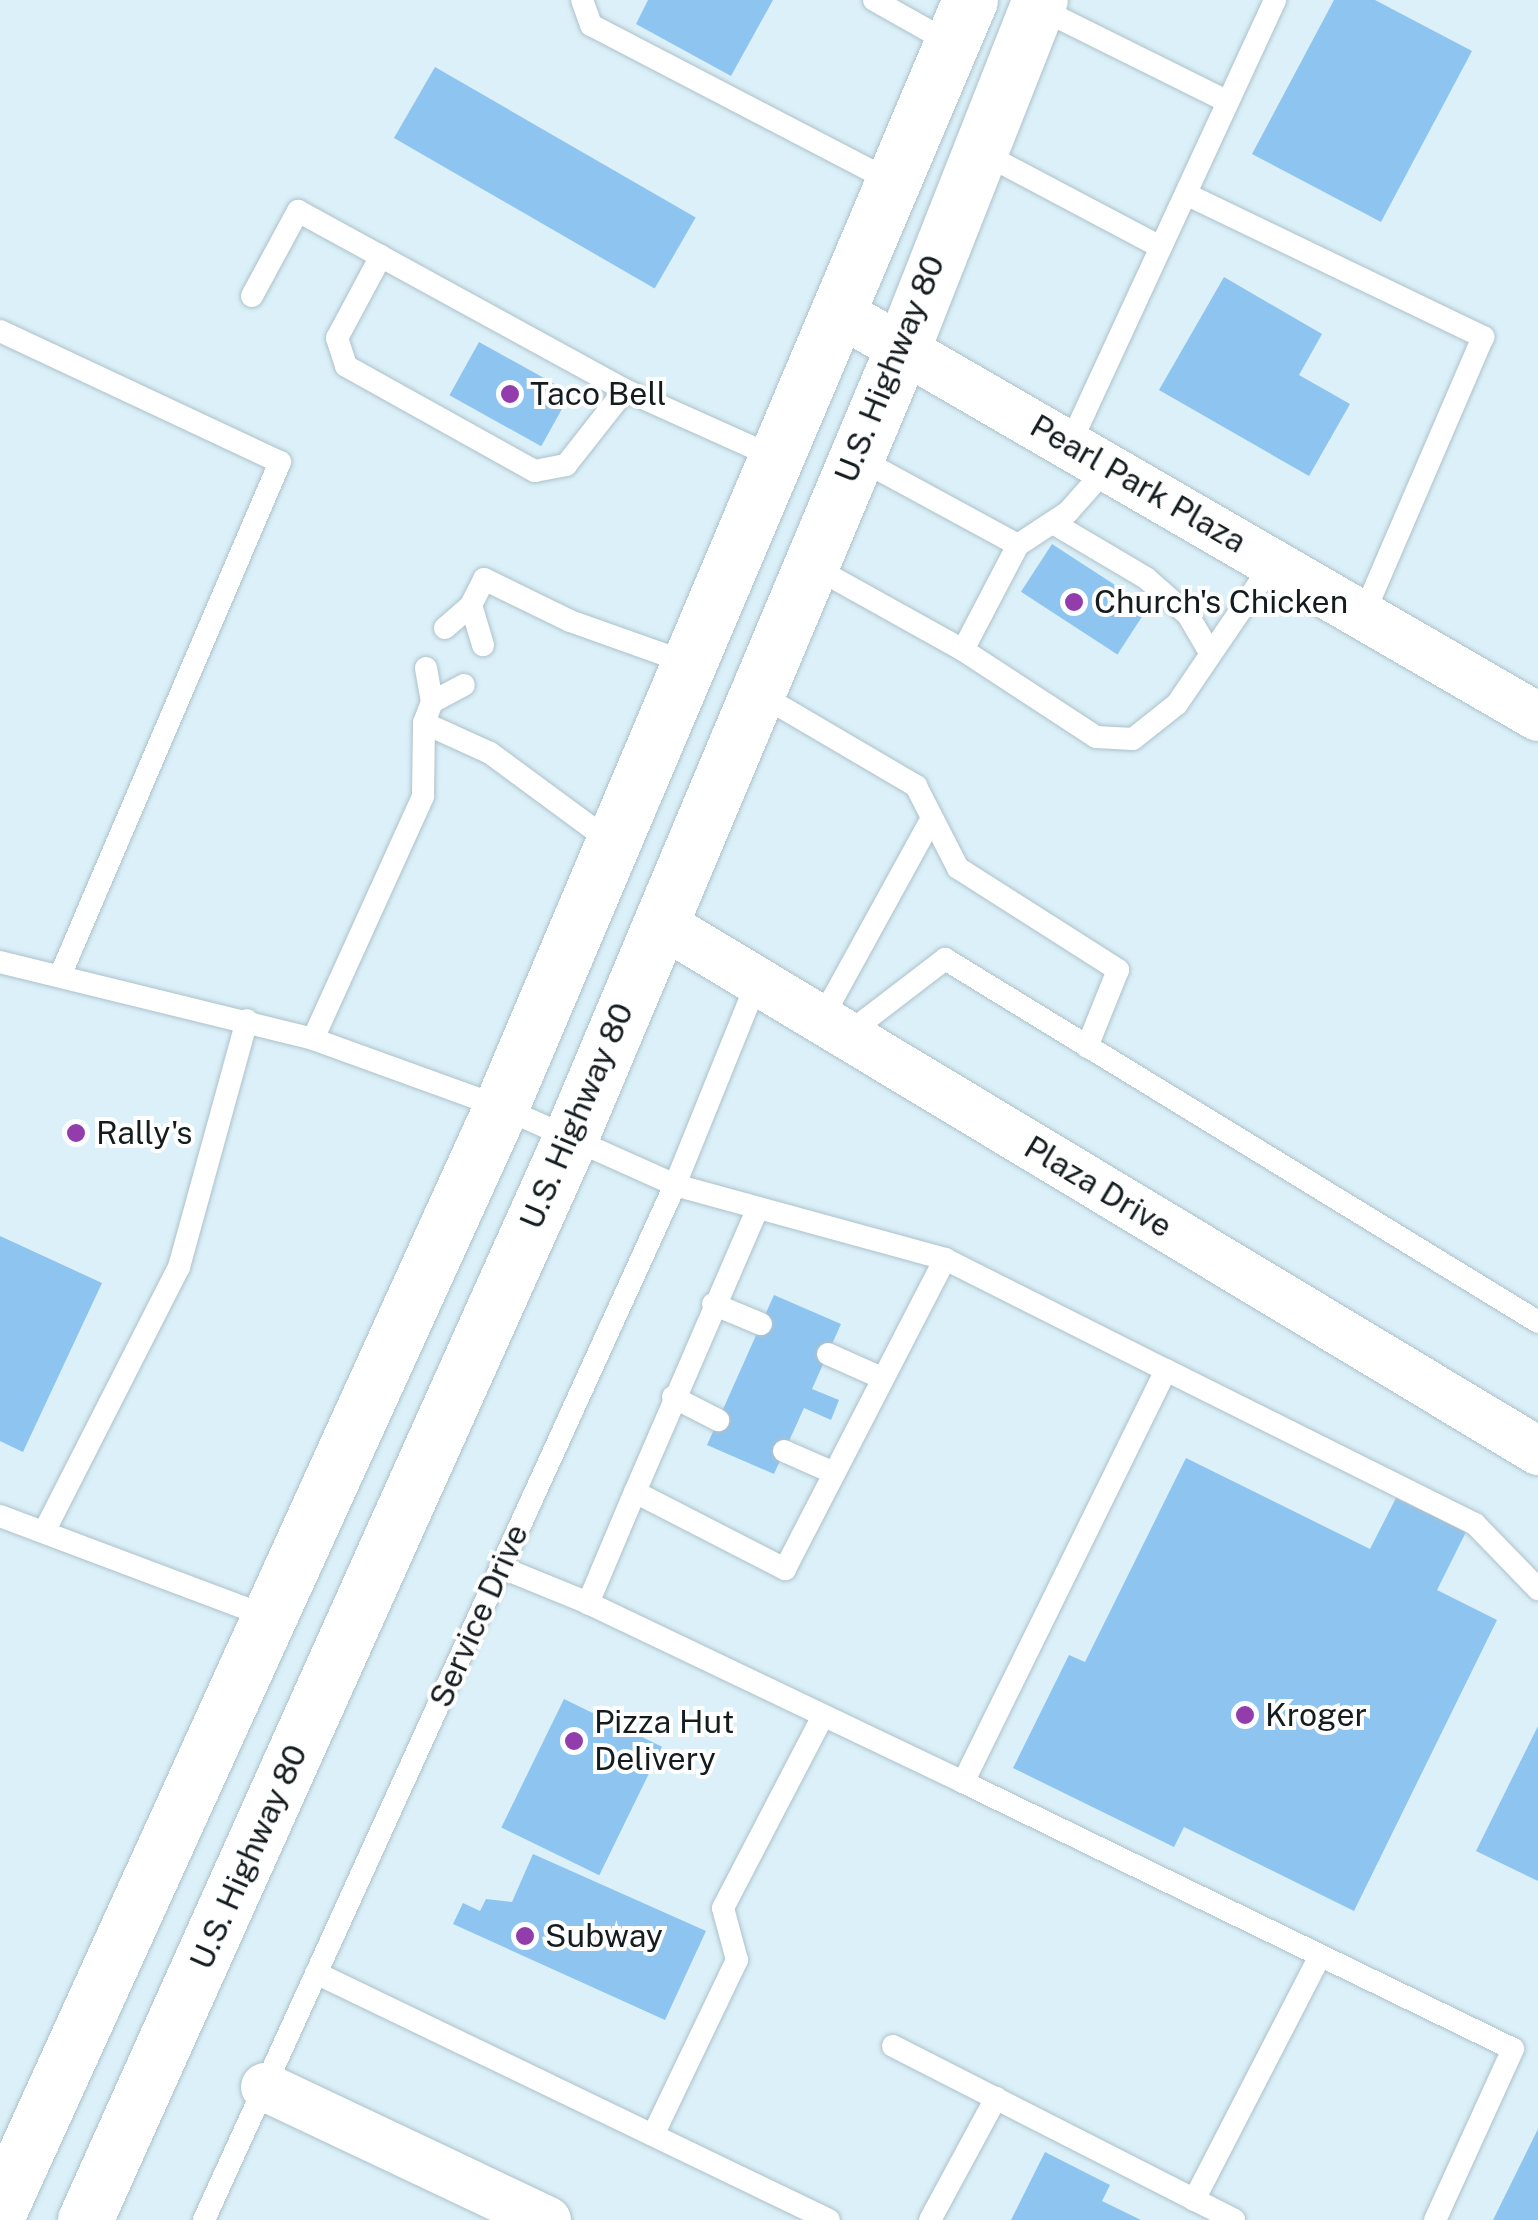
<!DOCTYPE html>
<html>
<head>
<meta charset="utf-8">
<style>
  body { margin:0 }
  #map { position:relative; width:1538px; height:2220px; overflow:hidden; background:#dbf0f9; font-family:"Public Sans",sans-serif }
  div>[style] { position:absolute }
  .building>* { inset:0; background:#8ec4f0; transform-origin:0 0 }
  .roads { filter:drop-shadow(0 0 2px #adc1c9) drop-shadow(0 0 2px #adc1c9) }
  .service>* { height:22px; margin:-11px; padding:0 11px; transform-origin:11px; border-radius:11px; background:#fff }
  .minor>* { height:48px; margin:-24px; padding:0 24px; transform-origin:24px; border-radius:24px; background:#fff }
  .primary>* { height:55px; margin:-27.5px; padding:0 27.5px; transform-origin:27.5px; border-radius:27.5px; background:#fff }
  .dots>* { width:28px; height:28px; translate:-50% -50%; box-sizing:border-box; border:5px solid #fff; border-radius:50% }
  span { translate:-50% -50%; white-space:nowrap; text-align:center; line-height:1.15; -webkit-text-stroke:8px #fff; paint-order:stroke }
  .street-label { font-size:32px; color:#141c1f }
  .poi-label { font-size:32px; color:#141c1f }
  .left { translate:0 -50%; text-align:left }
</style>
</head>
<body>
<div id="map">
  <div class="building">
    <i style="clip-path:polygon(648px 0,773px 0,731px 76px,636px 24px)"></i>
    <i style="clip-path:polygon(1334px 0,1375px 0,1472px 51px,1381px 222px,1252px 154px)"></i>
    <i style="left:435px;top:67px;width:301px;height:82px;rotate:30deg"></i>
    <i style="clip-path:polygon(1224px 277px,1322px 334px,1299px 375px,1350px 404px,1309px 476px,1159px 390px)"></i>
    <i style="left:479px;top:342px;width:105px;height:61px;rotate:29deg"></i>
    <i style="left:1052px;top:544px;width:115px;height:57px;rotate:33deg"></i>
    <i style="clip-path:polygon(0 1236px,102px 1283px,23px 1452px,0 1441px)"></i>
    <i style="clip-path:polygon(774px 1295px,841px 1324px,812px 1389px,839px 1400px,831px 1420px,804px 1408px,774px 1474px,707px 1445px)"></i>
    <i style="clip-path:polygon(1186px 1458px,1370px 1549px,1396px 1498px,1466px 1532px,1437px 1590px,1497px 1620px,1354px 1911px,1184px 1827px,1174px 1847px,1013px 1768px,1069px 1655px,1085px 1662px)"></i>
    <i style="left:564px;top:1699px;width:109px;height:143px;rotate:26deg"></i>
    <i style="clip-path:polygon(1538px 1726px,1538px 1881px,1476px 1851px)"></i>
    <i style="clip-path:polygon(533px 1854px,706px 1931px,665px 2020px,453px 1924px,463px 1903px,480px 1911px,486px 1899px,512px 1902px)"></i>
    <i style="clip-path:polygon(1538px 2129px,1538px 2220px,1493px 2220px)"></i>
    <i style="clip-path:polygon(1045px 2152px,1110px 2185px,1102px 2201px,1141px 2220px,1011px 2220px)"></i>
  </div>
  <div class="roads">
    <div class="service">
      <i style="left:582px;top:0;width:27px;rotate:70deg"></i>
      <i style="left:591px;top:25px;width:340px;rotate:27.5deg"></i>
      <i style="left:874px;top:0;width:90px;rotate:29.4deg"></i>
      <i style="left:1037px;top:7px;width:213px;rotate:26.4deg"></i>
      <i style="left:979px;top:151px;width:205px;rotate:27.9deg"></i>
      <i style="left:1186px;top:194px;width:330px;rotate:25.7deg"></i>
      <i style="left:1483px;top:337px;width:303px;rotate:113.3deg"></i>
      <i style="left:381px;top:256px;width:93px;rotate:118.2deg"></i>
      <i style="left:337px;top:338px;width:29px;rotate:72deg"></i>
      <i style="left:346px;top:366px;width:216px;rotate:29.1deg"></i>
      <i style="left:535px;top:471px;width:32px;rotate:-11deg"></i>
      <i style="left:566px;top:465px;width:95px;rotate:-51.8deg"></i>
      <i style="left:252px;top:296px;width:97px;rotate:-61.6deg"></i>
      <i style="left:298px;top:211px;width:373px;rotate:28.7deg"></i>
      <i style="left:625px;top:390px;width:166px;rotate:24.2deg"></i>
      <i style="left:0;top:331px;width:309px;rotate:25.1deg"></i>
      <i style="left:280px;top:462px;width:559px;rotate:113.17deg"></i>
      <i style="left:1070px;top:444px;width:489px;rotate:-65.2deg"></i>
      <i style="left:856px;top:457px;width:184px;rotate:28.5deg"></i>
      <i style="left:1053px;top:523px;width:108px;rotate:30.6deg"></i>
      <i style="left:1146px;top:578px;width:56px;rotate:41.4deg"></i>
      <i style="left:1188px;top:615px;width:42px;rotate:59.7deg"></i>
      <i style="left:812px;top:566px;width:173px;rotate:29.1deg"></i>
      <i style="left:963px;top:650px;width:159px;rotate:33.2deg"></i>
      <i style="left:1096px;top:737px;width:37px;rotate:3deg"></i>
      <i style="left:1133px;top:739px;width:56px;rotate:-38.5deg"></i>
      <i style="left:1177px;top:704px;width:171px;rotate:-55.8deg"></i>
      <i style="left:471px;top:605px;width:42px;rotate:73.3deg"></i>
      <i style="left:445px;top:628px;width:35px;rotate:-41deg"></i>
      <i style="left:471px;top:605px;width:29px;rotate:-63deg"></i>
      <i style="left:484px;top:579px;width:96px;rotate:26deg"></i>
      <i style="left:570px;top:621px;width:125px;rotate:19.6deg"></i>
      <i style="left:963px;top:650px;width:119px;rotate:-62.4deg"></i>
      <i style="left:1018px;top:545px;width:60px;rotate:-33.4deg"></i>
      <i style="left:1068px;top:512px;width:60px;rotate:-48.4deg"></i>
      <i style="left:426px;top:668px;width:35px;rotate:80deg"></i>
      <i style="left:432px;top:702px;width:22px;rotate:111deg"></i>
      <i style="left:424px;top:723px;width:72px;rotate:24.4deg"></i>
      <i style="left:490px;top:753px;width:152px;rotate:36.4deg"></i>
      <i style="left:756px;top:692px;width:186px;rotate:30.4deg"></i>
      <i style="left:916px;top:786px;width:92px;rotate:62.9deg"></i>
      <i style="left:958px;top:868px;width:190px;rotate:32.5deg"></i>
      <i style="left:1118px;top:970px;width:83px;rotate:111.9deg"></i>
      <i style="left:432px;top:702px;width:36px;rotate:-28deg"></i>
      <i style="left:0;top:962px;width:322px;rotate:13.8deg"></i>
      <i style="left:313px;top:1039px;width:200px;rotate:19.9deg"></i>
      <i style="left:501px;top:1107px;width:191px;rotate:24.1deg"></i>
      <i style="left:675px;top:1185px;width:1137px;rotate:114.47deg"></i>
      <i style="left:757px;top:982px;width:219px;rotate:112deg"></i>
      <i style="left:675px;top:1185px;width:280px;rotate:15.3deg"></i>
      <i style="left:945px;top:1259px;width:247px;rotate:26.7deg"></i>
      <i style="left:1166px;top:1370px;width:459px;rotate:116.2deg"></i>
      <i style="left:963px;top:1782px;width:611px;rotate:25.89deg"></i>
      <i style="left:1513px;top:2049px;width:188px;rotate:114.5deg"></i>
      <i style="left:821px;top:1020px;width:230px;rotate:-61.2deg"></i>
      <i style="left:846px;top:1035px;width:125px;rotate:-37.5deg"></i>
      <i style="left:945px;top:959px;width:695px;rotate:31.47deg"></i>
      <i style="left:313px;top:1039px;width:267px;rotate:-65.6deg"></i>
      <i style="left:423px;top:796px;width:73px;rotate:-89.2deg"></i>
      <i style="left:757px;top:1210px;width:307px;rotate:113.4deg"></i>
      <i style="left:635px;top:1492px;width:169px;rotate:27.2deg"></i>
      <i style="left:785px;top:1569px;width:349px;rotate:-62.7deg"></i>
      <i style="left:713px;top:1304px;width:52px;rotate:22.6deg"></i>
      <i style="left:828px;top:1354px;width:59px;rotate:24deg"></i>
      <i style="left:1166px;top:1370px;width:345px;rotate:26.5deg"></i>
      <i style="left:1475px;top:1524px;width:91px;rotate:45.9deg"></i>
      <i style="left:673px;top:1397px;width:51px;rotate:27.1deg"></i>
      <i style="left:784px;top:1451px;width:55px;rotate:23.7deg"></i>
      <i style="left:635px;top:1492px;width:121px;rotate:112.9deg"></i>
      <i style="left:588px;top:1603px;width:416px;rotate:25.5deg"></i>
      <i style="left:0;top:1516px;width:287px;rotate:20.6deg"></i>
      <i style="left:44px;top:1532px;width:297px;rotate:-63deg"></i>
      <i style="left:179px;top:1267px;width:256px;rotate:-74.6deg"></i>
      <i style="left:500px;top:1567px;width:95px;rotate:22.2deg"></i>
      <i style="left:316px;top:1973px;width:569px;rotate:25.71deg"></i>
      <i style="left:893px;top:2046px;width:383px;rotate:27deg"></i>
      <i style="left:655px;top:2131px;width:190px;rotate:-64.4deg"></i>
      <i style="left:737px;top:1960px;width:54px;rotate:-105.1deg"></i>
      <i style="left:723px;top:1908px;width:216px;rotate:-62.5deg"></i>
      <i style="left:1194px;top:2200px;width:275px;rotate:-62.7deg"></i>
      <i style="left:930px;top:2220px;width:139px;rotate:-61.6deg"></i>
    </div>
    <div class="minor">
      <i style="left:842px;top:314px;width:804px;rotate:30.07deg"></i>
      <i style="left:659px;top:922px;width:1026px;rotate:31.04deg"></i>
      <i style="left:265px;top:2087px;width:312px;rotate:25.3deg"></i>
    </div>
    <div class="primary">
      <i style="left:0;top:2209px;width:1211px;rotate:-65.55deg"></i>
      <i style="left:501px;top:1107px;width:1202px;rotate:-67.04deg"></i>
      <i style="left:85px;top:2220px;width:1183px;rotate:-65.84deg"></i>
      <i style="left:569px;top:1141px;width:861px;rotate:-67.19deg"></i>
      <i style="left:903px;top:347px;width:373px;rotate:-68.5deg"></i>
    </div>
  </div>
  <div class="dots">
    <i style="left:510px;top:394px;background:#923dab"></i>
    <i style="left:1074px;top:602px;background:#923dab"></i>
    <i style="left:76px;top:1133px;background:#923dab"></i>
    <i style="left:1245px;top:1715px;background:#923dab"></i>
    <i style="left:574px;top:1741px;background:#923dab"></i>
    <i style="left:525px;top:1936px;background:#923dab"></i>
  </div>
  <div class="street-label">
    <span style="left:890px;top:369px;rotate:-68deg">U.S. Highway 80</span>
    <span style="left:1138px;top:484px;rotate:30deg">Pearl Park Plaza</span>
    <span style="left:577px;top:1116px;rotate:-67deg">U.S. Highway 80</span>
    <span style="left:1098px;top:1187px;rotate:31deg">Plaza Drive</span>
    <span style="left:479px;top:1616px;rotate:-66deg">Service Drive</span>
    <span style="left:249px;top:1857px;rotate:-66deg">U.S. Highway 80</span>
  </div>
  <div class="poi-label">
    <span class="left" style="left:530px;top:394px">Taco Bell</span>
    <span class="left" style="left:1094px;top:602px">Church's Chicken</span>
    <span class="left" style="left:96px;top:1133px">Rally's</span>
    <span class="left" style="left:1265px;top:1715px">Kroger</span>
    <span class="left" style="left:594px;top:1741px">Pizza Hut<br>Delivery</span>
    <span class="left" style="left:545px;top:1936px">Subway</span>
  </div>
</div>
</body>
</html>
